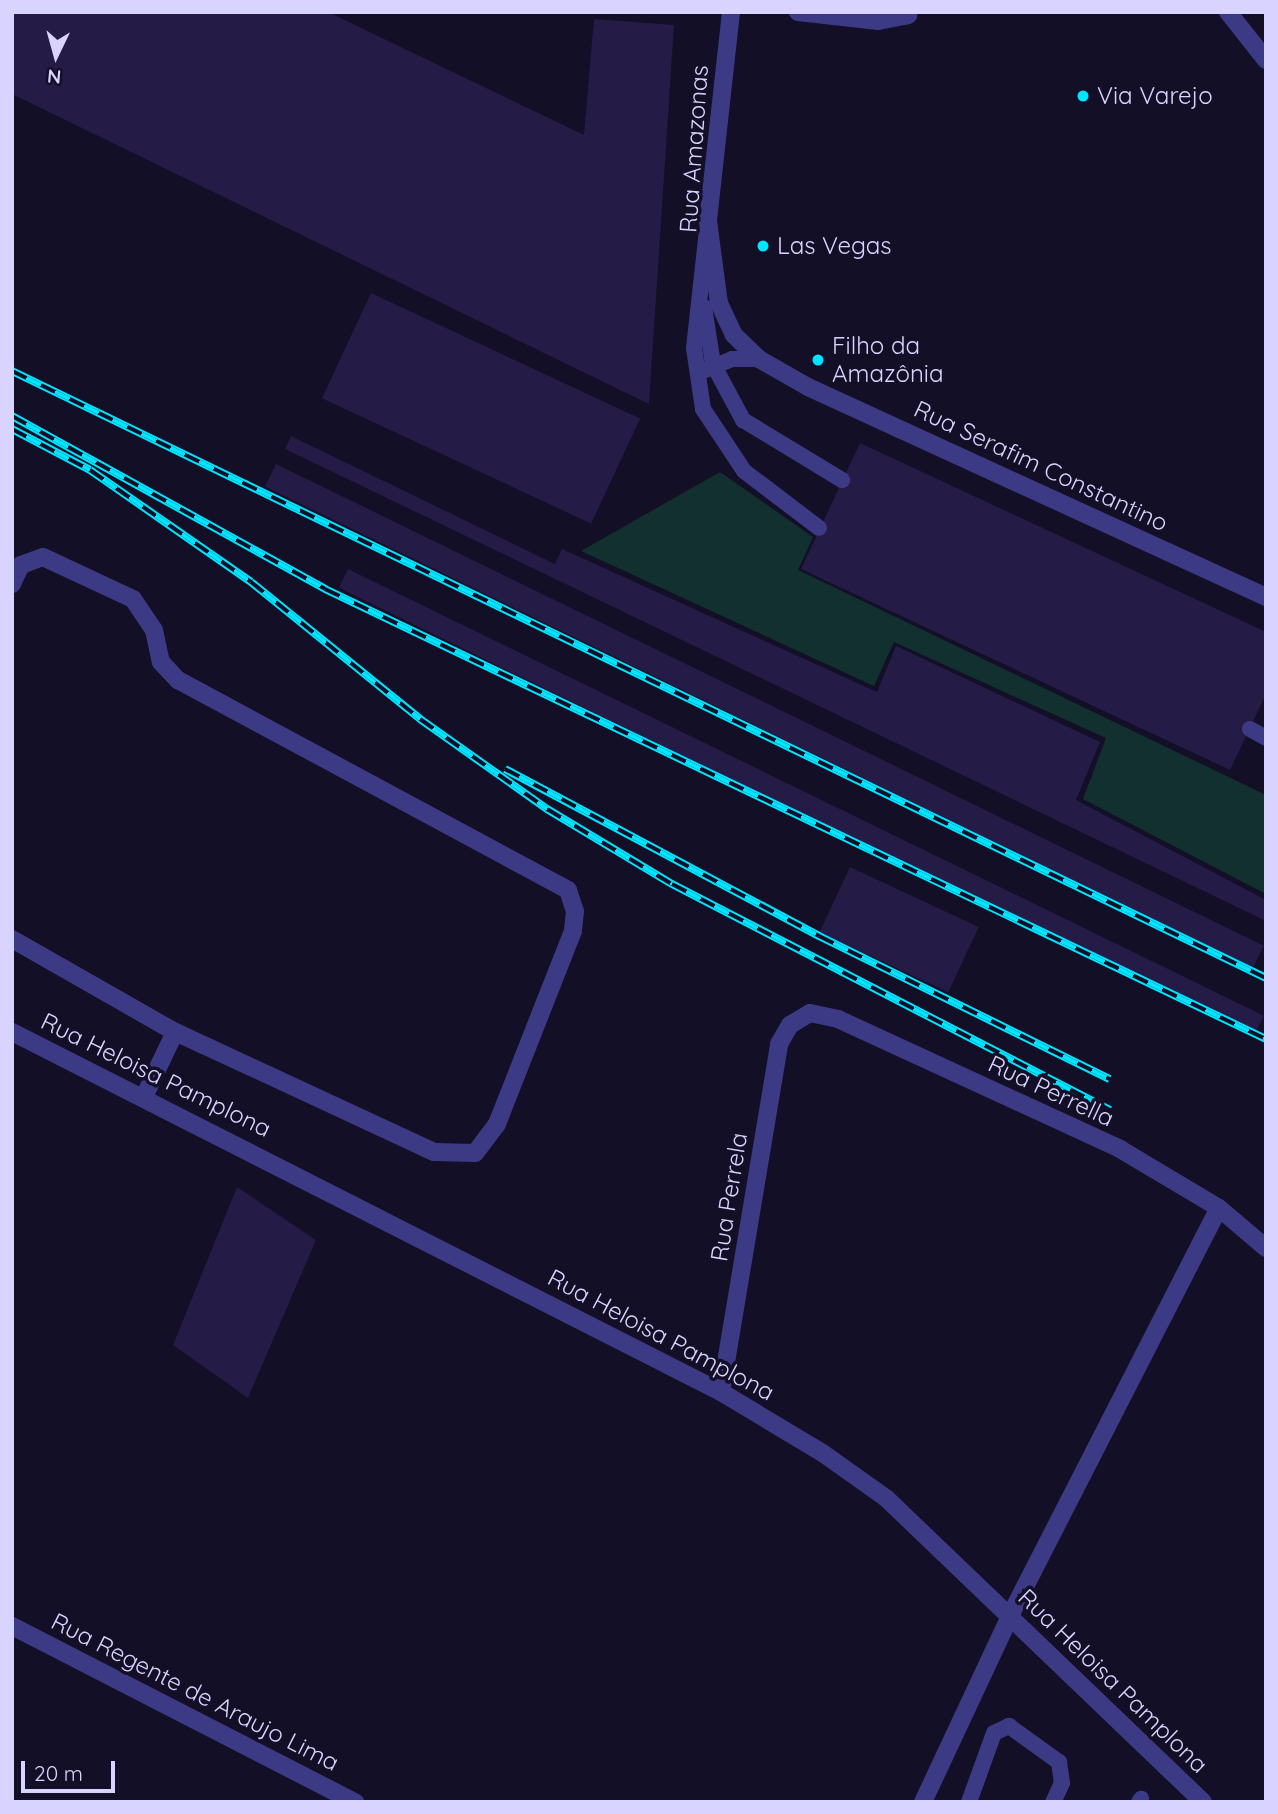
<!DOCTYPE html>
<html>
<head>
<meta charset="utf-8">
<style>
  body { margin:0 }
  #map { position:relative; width:1278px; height:1814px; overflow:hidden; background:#130f26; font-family:Quicksand,sans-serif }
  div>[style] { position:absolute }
  .green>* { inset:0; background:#12302f }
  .building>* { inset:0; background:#241b47; transform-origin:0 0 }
  .service>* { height:16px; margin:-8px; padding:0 8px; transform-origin:8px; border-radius:8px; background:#3d3a85 }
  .pedestrian>* { height:18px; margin:-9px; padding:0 9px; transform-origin:9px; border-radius:9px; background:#3d3a85 }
  .minor>* { height:18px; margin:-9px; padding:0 9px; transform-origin:9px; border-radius:9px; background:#3d3a85 }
  .tertiary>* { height:18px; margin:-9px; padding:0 9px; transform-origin:9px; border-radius:9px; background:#3d3a85 }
  .rail>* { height:8px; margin-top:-4px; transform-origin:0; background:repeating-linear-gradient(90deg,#130f26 0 16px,#00e5ff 0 32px); box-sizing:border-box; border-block:2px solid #00e5ff }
  .dots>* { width:19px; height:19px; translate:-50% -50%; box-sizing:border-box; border:4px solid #130f26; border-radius:50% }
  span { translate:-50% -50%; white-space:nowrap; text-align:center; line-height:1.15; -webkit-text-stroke:7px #130f26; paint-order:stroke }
  .poi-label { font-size:24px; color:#d9d4ff }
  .left { translate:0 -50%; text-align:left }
  .street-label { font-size:24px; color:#d9d4ff }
  .frame { position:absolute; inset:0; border:14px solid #d9d4ff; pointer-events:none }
  .north { position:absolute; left:21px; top:21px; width:70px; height:70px; -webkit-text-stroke:5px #130f26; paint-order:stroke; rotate:185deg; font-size:19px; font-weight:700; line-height:28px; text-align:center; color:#d9d4ff }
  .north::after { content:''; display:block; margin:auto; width:24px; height:32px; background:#d9d4ff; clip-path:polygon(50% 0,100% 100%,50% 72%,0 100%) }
  .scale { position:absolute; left:21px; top:1761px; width:94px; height:32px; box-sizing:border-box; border:4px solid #d9d4ff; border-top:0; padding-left:9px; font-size:21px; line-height:24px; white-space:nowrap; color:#d9d4ff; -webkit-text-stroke:5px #130f26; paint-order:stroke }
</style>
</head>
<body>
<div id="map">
  <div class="green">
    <i style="clip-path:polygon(720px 472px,813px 537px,798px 570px,1266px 795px,1266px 894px,1083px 799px,1106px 738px,894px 642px,874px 686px,581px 551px)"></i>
  </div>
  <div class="building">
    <i style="clip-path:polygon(12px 12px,328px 12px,584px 135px,594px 19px,674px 25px,649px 404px,12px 94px)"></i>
    <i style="left:371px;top:293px;width:297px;height:116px;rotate:25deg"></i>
    <i style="clip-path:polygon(291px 436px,555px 564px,562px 549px,877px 692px,896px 646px,1100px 742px,1076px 800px,1266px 900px,1266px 921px,285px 449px)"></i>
    <i style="clip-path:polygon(860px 443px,1266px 632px,1266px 694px,1230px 770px,801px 569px)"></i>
    <i style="left:276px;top:464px;width:1099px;height:25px;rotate:26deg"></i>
    <i style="left:348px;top:569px;width:1019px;height:21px;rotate:26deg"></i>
    <i style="left:850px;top:867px;width:142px;height:72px;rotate:25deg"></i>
    <i style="clip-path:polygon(237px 1187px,316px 1240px,248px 1398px,173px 1345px)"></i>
  </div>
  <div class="service">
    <i style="left:707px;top:230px;width:119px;rotate:96.3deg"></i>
    <i style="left:694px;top:348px;width:62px;rotate:81.6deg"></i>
    <i style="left:703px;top:409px;width:74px;rotate:56.5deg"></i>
    <i style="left:744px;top:471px;width:94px;rotate:37.2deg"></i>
    <i style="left:704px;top:307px;width:58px;rotate:81deg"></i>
    <i style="left:713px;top:364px;width:64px;rotate:61.8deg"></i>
    <i style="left:743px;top:420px;width:116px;rotate:31.2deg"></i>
    <i style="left:705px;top:370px;width:29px;rotate:-22deg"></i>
    <i style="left:732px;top:359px;width:27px"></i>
    <i style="left:1250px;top:729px;width:18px;rotate:29deg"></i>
    <i style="left:969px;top:1802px;width:73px;rotate:-70.1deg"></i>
    <i style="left:994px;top:1733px;width:17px;rotate:-25deg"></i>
    <i style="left:1009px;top:1726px;width:62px;rotate:35.8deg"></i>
    <i style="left:1059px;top:1762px;width:21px;rotate:82deg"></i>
    <i style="left:1062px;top:1783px;width:21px;rotate:115deg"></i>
    <i style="left:1139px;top:1802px;width:4px;rotate:-56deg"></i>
  </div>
  <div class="pedestrian">
    <i style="left:1010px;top:1616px;width:458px;rotate:-62.9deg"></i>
  </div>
  <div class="minor">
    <i style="left:798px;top:12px;width:81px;rotate:6.4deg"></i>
    <i style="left:878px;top:21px;width:31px;rotate:-11deg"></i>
    <i style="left:12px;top:584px;width:21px;rotate:-65deg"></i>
    <i style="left:21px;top:565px;width:23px;rotate:-20deg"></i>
    <i style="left:43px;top:557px;width:99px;rotate:25deg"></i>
    <i style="left:133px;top:599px;width:37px;rotate:56deg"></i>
    <i style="left:154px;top:630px;width:33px;rotate:78deg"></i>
    <i style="left:161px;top:662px;width:25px;rotate:47deg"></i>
    <i style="left:178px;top:680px;width:443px;rotate:28.3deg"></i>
    <i style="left:568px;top:890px;width:22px;rotate:72deg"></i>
    <i style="left:575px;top:911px;width:20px;rotate:96deg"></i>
    <i style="left:573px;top:931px;width:207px;rotate:111.5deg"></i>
    <i style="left:497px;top:1124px;width:36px;rotate:127deg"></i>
    <i style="left:475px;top:1153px;width:41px;rotate:-178.6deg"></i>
    <i style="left:434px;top:1152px;width:285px;rotate:-155.1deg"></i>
    <i style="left:12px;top:939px;width:188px;rotate:29.7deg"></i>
    <i style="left:175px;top:1032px;width:72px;rotate:115.5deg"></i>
    <i style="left:12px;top:1626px;width:386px;rotate:27.2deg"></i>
  </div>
  <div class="tertiary">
    <i style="left:731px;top:12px;width:210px;rotate:96.3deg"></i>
    <i style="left:708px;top:221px;width:83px;rotate:82.4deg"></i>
    <i style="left:719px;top:303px;width:35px;rotate:65deg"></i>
    <i style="left:734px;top:335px;width:35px;rotate:44deg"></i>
    <i style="left:759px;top:359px;width:56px;rotate:29.7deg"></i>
    <i style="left:808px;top:387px;width:504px;rotate:24.63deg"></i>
    <i style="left:1228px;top:12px;width:61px;rotate:51.6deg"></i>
    <i style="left:12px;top:1032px;width:795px;rotate:26.92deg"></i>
    <i style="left:721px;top:1392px;width:120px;rotate:31deg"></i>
    <i style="left:824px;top:1454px;width:76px;rotate:35.4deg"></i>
    <i style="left:886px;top:1498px;width:439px;rotate:43.8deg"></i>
    <i style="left:721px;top:1392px;width:353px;rotate:-80.5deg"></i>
    <i style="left:779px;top:1044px;width:22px;rotate:-60deg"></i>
    <i style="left:790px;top:1025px;width:23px;rotate:-31deg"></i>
    <i style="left:810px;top:1013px;width:29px;rotate:12deg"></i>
    <i style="left:838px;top:1019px;width:311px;rotate:24.7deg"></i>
    <i style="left:1120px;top:1149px;width:115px;rotate:30.8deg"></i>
    <i style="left:1219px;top:1208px;width:62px;rotate:40.4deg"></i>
    <i style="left:923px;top:1802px;width:205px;rotate:-64.9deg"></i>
  </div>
  <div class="rail">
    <i style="left:12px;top:371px;width:1393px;rotate:25.83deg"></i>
    <i style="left:12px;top:416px;width:358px;rotate:28.9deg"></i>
    <i style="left:325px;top:589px;width:1043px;rotate:25.56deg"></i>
    <i style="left:12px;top:429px;width:88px;rotate:27.7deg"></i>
    <i style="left:90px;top:470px;width:196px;rotate:34.8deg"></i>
    <i style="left:251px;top:582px;width:218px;rotate:39deg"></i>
    <i style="left:420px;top:719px;width:156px;rotate:35.3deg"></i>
    <i style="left:547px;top:809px;width:146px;rotate:31deg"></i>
    <i style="left:672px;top:884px;width:493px;rotate:27.3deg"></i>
    <i style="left:505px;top:769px;width:356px;rotate:28deg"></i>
    <i style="left:819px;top:936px;width:324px;rotate:26.2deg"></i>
  </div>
  <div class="dots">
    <i style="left:1083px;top:96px;background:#00e5ff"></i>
    <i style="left:763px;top:246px;background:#00e5ff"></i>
    <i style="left:818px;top:360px;background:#00e5ff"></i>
  </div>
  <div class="poi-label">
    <span class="left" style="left:1097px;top:96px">Via Varejo</span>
    <span class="left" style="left:777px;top:246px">Las Vegas</span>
    <span class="left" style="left:832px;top:360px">Filho da<br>Amazônia</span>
  </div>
  <div class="street-label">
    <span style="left:694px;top:149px;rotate:-86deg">Rua Amazonas</span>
    <span style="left:1041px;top:466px;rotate:25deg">Rua Serafim Constantino</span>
    <span style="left:156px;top:1075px;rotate:26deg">Rua Heloisa Pamplona</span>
    <span style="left:1051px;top:1091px;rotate:25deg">Rua Perrella</span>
    <span style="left:729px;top:1197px;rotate:-81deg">Rua Perrela</span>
    <span style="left:661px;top:1335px;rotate:28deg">Rua Heloisa Pamplona</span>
    <span style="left:1113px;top:1681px;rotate:44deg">Rua Heloisa Pamplona</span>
    <span style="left:195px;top:1692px;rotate:27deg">Rua Regente de Araujo Lima</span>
  </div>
  <div class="frame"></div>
  <div class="north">N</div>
  <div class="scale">20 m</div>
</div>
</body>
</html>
